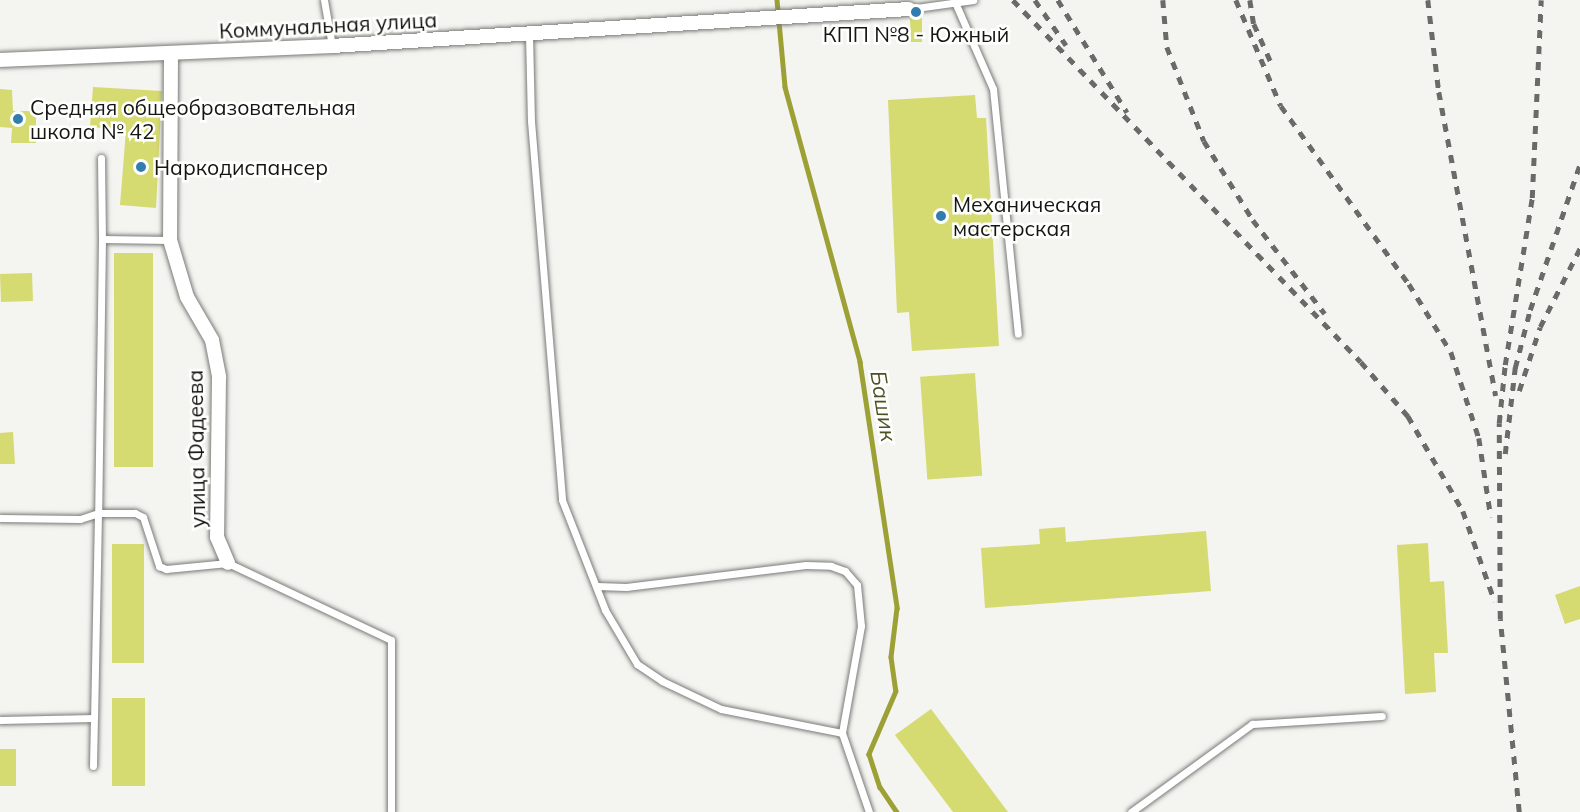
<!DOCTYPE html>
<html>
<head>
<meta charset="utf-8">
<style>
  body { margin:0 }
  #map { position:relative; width:1580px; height:812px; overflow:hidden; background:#f4f4f1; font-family:Mulish,sans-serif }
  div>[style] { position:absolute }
  .stream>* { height:4.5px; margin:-2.25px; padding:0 2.25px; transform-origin:2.25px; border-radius:2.25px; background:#9da135 }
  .building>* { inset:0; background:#d5da71; transform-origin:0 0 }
  .roads { filter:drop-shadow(0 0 2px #7a7b77) drop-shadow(0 0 2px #7a7b77) }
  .service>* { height:7px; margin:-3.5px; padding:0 3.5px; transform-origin:3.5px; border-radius:3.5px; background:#fff }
  .minor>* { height:14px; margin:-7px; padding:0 7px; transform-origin:7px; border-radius:7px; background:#fff }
  .rail>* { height:4.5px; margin-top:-2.25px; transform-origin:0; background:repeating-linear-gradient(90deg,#6a6b68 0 8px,transparent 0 16px) }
  .dots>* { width:16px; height:16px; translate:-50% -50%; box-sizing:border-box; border:3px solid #fffffe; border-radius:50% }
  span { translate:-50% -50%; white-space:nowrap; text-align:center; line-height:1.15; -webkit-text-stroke:5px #fffffe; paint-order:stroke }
  .street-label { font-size:21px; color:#151614 }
  .poi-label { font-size:21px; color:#151614 }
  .left { translate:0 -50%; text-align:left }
  .water-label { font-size:22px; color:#4e5125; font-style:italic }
</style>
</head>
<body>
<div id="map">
  <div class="stream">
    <i style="left:777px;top:0;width:87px;rotate:84.7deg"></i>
    <i style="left:785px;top:87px;width:285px;rotate:74.7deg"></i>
    <i style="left:860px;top:362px;width:249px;rotate:81.4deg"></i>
    <i style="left:897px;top:608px;width:49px;rotate:97deg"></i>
    <i style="left:891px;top:657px;width:34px;rotate:82deg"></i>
    <i style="left:896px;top:691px;width:69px;rotate:113.2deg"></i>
    <i style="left:869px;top:754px;width:35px;rotate:72deg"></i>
    <i style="left:880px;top:787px;width:30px;rotate:56deg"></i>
  </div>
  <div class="building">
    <i style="clip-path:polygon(922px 13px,922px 42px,911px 42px,910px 18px)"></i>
    <i style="clip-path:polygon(93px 87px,162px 91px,156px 208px,120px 205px,126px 130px,90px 127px)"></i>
    <i style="clip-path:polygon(0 89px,12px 90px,13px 111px,36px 111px,36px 143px,11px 143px,12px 128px,0 127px)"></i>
    <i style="clip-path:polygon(975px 95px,977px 118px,986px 118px,999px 346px,912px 351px,909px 312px,897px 313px,888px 100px)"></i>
    <i style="left:114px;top:253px;width:39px;height:214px"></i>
    <i style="left:32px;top:273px;width:28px;height:32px;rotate:88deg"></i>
    <i style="left:975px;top:373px;width:103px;height:55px;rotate:86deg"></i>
    <i style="clip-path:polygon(13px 432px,15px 464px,0 464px,0 433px)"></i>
    <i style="clip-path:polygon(1065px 527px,1066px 542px,1206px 531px,1211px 591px,985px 608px,981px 548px,1040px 544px,1039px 529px)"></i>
    <i style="clip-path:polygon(1428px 543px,1430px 582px,1444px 581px,1448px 653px,1434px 653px,1436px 692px,1405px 694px,1397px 545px)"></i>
    <i style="left:112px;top:544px;width:32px;height:119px"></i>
    <i style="clip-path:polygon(1580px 586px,1580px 619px,1565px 624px,1555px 595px)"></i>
    <i style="left:112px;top:698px;width:33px;height:88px"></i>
    <i style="clip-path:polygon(931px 709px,1008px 812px,953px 812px,895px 735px)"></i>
    <i style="left:0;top:749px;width:16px;height:37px"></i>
  </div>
  <div class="roads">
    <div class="service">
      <i style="left:324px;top:0;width:47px;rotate:80.1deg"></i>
      <i style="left:954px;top:0;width:97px;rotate:66.3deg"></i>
      <i style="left:993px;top:89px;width:246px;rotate:84.2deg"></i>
      <i style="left:909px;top:9px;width:65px;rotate:-8deg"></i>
      <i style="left:529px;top:34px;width:87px;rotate:88.7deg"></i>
      <i style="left:531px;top:121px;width:380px;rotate:85.3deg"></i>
      <i style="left:562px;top:500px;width:118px;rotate:68.6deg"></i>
      <i style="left:605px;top:610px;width:63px;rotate:59.3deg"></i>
      <i style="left:637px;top:664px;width:30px;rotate:34deg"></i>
      <i style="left:662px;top:681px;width:65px;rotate:25.4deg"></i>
      <i style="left:721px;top:709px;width:123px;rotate:11.2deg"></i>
      <i style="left:101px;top:158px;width:81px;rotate:89.3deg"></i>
      <i style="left:170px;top:240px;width:68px;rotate:-179.2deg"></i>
      <i style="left:102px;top:239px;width:274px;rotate:90.8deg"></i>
      <i style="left:98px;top:513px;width:37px"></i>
      <i style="left:135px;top:513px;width:9px;rotate:27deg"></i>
      <i style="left:143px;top:517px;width:52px;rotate:71.9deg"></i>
      <i style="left:159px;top:566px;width:8px;rotate:23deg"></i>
      <i style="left:166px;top:569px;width:62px;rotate:-5.5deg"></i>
      <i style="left:228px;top:563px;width:180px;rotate:25.3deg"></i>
      <i style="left:391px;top:640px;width:172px;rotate:90deg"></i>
      <i style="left:0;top:518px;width:80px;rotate:0.7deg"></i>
      <i style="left:80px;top:519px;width:19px;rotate:-18deg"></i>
      <i style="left:98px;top:513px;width:205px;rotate:91.1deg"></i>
      <i style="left:597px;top:586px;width:29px;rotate:2deg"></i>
      <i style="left:626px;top:587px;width:181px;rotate:-7deg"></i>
      <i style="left:806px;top:565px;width:25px;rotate:2deg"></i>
      <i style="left:831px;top:566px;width:15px;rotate:20deg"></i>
      <i style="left:845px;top:571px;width:18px;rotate:49deg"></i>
      <i style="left:857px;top:585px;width:41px;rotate:84.4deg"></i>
      <i style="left:861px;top:626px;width:109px;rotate:100.1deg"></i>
      <i style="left:842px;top:733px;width:83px;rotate:71.1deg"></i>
      <i style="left:0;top:720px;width:94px;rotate:-1.2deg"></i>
      <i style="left:94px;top:718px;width:48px;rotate:91.2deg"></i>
      <i style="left:1131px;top:812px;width:150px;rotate:-36deg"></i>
      <i style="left:1252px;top:724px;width:130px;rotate:-3.5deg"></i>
    </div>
    <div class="minor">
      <i style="left:171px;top:55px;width:185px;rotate:90.3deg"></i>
      <i style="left:170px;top:240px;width:59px;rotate:73.4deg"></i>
      <i style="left:187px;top:297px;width:50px;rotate:59.8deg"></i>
      <i style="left:212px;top:340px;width:38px;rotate:79deg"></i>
      <i style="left:219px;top:377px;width:160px;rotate:90.7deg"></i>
      <i style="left:217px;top:537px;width:28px;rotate:67deg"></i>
      <i style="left:0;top:60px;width:332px;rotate:-2.4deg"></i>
      <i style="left:332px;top:46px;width:578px;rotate:-3.67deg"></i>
    </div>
  </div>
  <div class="rail">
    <i style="left:1013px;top:0;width:502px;rotate:46.13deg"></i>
    <i style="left:1361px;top:362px;width:72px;rotate:49deg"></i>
    <i style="left:1408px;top:416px;width:110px;rotate:59.9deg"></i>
    <i style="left:1463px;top:511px;width:96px;rotate:70.6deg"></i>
    <i style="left:1035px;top:0;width:55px;rotate:55.4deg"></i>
    <i style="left:1058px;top:0;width:132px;rotate:58.4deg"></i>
    <i style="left:1163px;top:0;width:47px;rotate:85.1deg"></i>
    <i style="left:1167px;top:47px;width:101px;rotate:68.5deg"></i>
    <i style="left:1204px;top:141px;width:93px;rotate:58.2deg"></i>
    <i style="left:1253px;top:220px;width:118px;rotate:52.5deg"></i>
    <i style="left:1236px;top:0;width:115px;rotate:67deg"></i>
    <i style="left:1281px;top:106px;width:219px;rotate:54.3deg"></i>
    <i style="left:1409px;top:284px;width:80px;rotate:58.3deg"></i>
    <i style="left:1451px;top:352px;width:90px;rotate:72deg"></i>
    <i style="left:1479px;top:438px;width:80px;rotate:81.4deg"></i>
    <i style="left:1250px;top:0;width:24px;rotate:81deg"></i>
    <i style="left:1254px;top:24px;width:42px;rotate:65.9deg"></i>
    <i style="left:1428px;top:0;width:93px;rotate:83.2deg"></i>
    <i style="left:1439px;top:92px;width:309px;rotate:79.4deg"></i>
    <i style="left:1519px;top:391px;width:67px;rotate:-71.8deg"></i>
    <i style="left:1540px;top:327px;width:89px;rotate:-63.1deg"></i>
    <i style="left:1505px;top:454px;width:87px;rotate:-83.4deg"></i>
    <i style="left:1515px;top:368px;width:60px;rotate:-75.5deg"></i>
    <i style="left:1530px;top:310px;width:154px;rotate:-71.1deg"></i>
    <i style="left:1519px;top:812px;width:194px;rotate:-95.6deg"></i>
    <i style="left:1500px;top:619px;width:196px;rotate:-90.3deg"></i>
    <i style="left:1499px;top:423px;width:58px;rotate:-84.1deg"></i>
    <i style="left:1505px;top:365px;width:169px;rotate:-80.8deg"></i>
    <i style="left:1532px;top:198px;width:198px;rotate:-87.4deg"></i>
  </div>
  <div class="dots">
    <i style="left:916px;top:12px;background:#317db0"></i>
    <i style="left:18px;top:119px;background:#317db0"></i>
    <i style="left:141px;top:167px;background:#317db0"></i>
    <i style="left:941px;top:216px;background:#317db0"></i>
  </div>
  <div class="street-label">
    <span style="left:328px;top:25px;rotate:-3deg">Коммунальная улица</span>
    <span style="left:196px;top:449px;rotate:-91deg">улица Фадеева</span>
  </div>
  <div class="poi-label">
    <span style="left:916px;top:34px">КПП №8 - Южный</span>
    <span class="left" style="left:30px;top:119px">Средняя общеобразовательная<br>школа № 42</span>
    <span class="left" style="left:154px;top:167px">Наркодиспансер</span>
    <span class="left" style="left:953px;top:216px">Механическая<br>мастерская</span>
  </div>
  <div class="water-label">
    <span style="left:883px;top:406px;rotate:81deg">Башик</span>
  </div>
</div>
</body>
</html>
